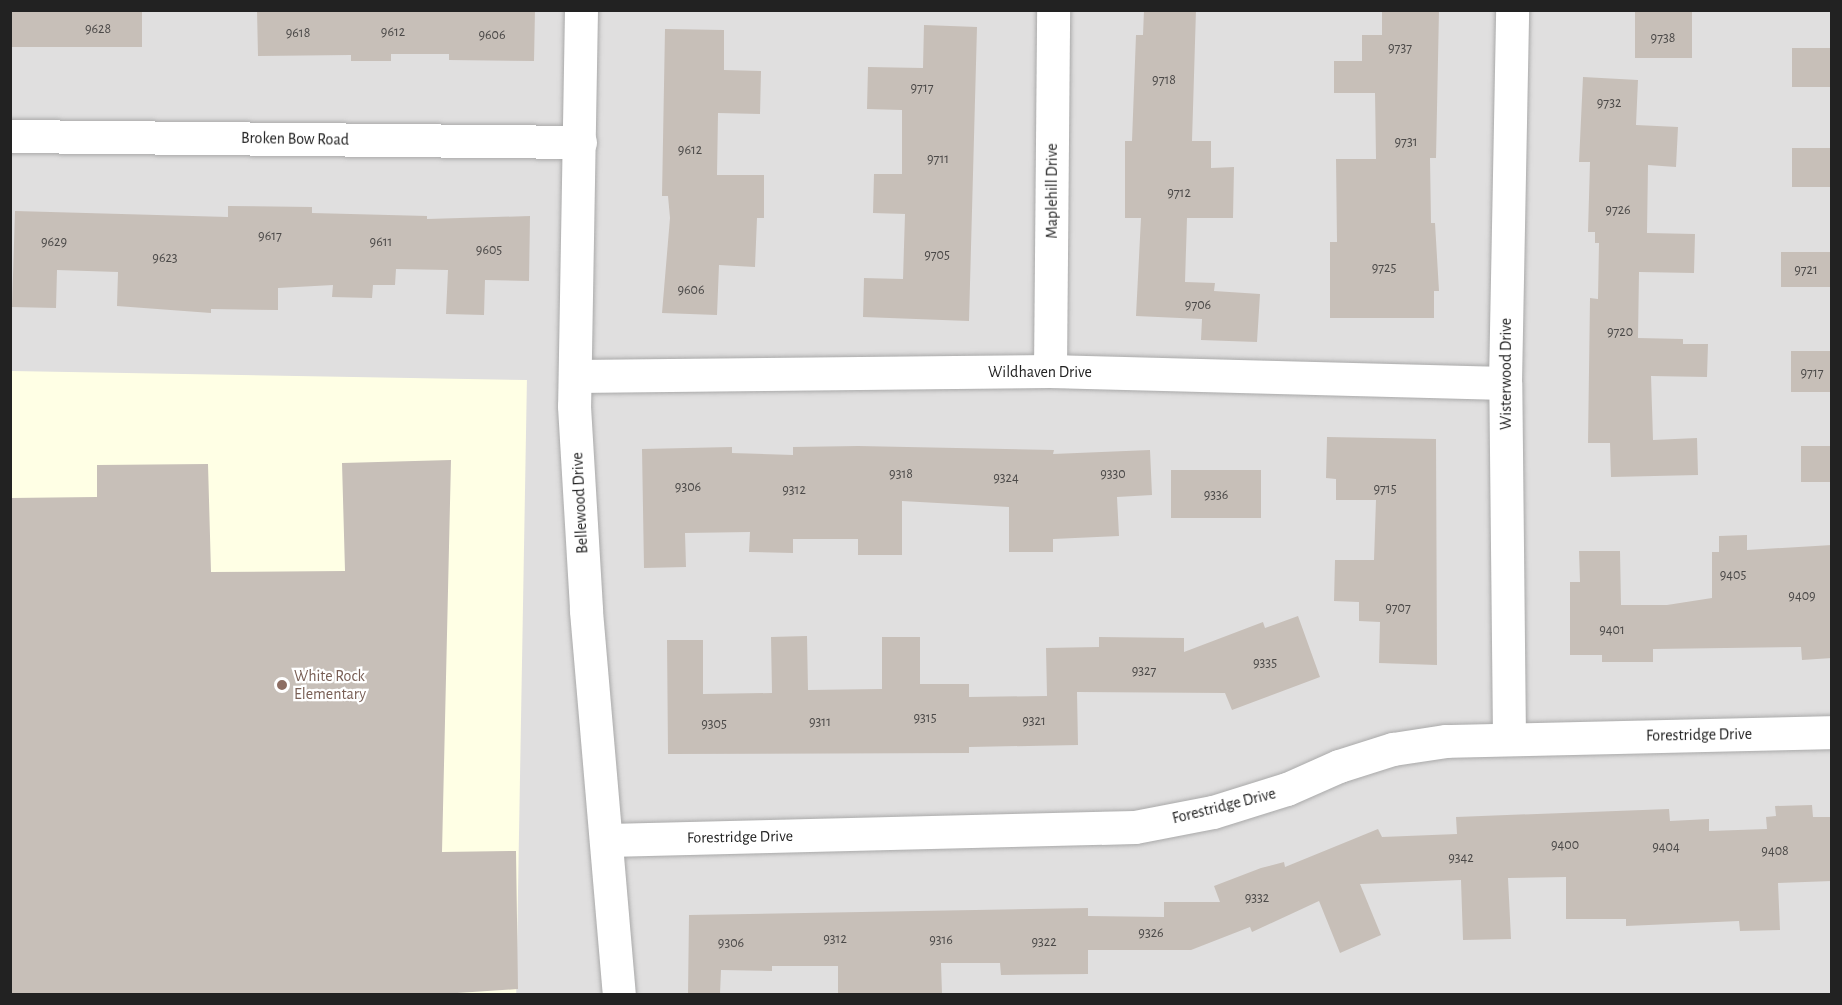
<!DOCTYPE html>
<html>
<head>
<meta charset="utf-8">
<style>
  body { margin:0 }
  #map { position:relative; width:1842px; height:1005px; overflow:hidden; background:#f2efe9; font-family:"Alegreya Sans",sans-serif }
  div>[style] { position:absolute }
  .residential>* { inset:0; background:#e0dfdf; transform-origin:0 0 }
  .education>* { inset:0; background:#ffffe5; transform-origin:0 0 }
  .building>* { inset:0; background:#c7bfb8; transform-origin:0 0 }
  .roads { filter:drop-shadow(0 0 2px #a9a9a9) drop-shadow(0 0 2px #a9a9a9) }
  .minor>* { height:33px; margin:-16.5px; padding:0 16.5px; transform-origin:16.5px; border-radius:16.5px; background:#fff }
  .dots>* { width:16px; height:16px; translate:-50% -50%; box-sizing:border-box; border:3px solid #fff; border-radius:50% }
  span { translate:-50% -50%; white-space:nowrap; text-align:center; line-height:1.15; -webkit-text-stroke:4.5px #fff; paint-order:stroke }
  .number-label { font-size:14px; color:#4b4948 }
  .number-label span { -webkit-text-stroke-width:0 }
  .street-label { font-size:16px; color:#222 }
  .education-label { font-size:16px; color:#785e54 }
  .left { translate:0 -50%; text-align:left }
  .frame { position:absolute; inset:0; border:12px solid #222; pointer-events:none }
</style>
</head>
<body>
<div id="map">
  <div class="residential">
    <i style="left:11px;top:11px;width:1820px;height:983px"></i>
  </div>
  <div class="education">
    <i style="left:11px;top:371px;width:516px;height:623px;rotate:1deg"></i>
  </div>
  <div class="building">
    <i style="left:10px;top:10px;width:132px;height:37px"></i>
    <i style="clip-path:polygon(257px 10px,535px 10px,534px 61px,449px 60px,449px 54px,391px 54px,391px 61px,351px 61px,351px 55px,258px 56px)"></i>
    <i style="clip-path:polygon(1144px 10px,1196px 10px,1192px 141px,1211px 141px,1211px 168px,1234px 167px,1233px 218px,1187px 218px,1185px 282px,1215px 283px,1214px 291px,1260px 294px,1257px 342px,1201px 340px,1202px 319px,1136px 316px,1141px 218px,1125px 218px,1125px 141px,1132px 141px,1136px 35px,1143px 35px)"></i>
    <i style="clip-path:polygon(1382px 10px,1439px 10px,1436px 158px,1430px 158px,1431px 223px,1435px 223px,1439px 291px,1434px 291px,1434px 318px,1330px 318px,1330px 242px,1337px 242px,1336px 159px,1376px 159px,1375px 93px,1334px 93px,1334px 61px,1362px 61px,1362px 35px,1382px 35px)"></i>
    <i style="left:1635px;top:10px;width:57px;height:48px"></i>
    <i style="clip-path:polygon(924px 25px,977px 27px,969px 321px,863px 317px,864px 278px,903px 279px,905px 214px,873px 213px,874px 174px,902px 174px,902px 110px,867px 109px,868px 67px,923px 68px)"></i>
    <i style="clip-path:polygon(665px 29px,724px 30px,724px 70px,761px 71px,760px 114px,718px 113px,717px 175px,764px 175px,764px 218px,757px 218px,755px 267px,719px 265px,717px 315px,662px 313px,670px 218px,668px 196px,662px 196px)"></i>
    <i style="left:1832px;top:48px;width:39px;height:40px;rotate:90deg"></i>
    <i style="clip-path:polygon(1583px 77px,1638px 80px,1636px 125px,1678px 127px,1676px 167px,1648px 165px,1647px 233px,1695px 234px,1694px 273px,1639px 272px,1638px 338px,1683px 339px,1683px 344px,1708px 344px,1707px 377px,1651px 376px,1653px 440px,1697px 438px,1698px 475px,1611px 477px,1610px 443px,1588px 443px,1590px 298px,1598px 299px,1599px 243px,1595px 243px,1595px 232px,1588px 232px,1590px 162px,1579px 162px)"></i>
    <i style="left:1792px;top:148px;width:40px;height:39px"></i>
    <i style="clip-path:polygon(228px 206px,312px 207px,312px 213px,427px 216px,427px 219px,530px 216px,529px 281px,485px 280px,484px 315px,446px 314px,448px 270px,396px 269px,395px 285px,373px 285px,372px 298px,332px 297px,333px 285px,278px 288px,278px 310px,211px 309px,211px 313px,117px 306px,118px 272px,57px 270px,56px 308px,12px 307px,15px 211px,228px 217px)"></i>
    <i style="left:1781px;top:252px;width:51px;height:35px"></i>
    <i style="left:1832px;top:351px;width:41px;height:41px;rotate:90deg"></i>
    <i style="clip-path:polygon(1327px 437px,1436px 439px,1437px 665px,1379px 663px,1380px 622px,1359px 621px,1359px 602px,1334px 601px,1335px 560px,1374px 560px,1376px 500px,1336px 500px,1336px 479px,1326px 478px)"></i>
    <i style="clip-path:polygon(858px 446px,1054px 450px,1053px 454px,1150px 450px,1152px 495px,1117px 497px,1119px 536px,1053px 539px,1053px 552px,1009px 552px,1009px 507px,902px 501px,902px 555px,858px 555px,858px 539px,793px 539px,793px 553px,749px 552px,750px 532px,685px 533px,686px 567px,644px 568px,642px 449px,732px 447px,732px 453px,793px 455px,793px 447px)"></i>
    <i style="left:1832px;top:446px;width:36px;height:31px;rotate:90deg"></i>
    <i style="clip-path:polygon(451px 460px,442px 852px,516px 851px,518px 989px,442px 994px,10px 994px,10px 498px,97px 497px,97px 465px,208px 464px,211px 572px,345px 571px,342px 463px)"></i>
    <i style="left:1261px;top:470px;width:48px;height:90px;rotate:90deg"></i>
    <i style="clip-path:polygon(1747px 535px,1747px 550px,1832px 545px,1832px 658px,1802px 660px,1801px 647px,1653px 649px,1653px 662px,1602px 662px,1602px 655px,1570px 655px,1570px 582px,1580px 582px,1579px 551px,1620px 551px,1621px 605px,1667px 605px,1712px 598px,1712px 552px,1719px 552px,1719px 536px)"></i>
    <i style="clip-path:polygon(1298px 616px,1320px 677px,1232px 710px,1225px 693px,1077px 692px,1078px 745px,969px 747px,969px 753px,668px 754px,667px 640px,703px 640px,703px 694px,772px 693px,771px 637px,807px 636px,808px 690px,882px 689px,882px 637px,920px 637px,920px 684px,969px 684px,969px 697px,1047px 696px,1046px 648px,1099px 647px,1099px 637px,1184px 638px,1184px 652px,1263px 622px,1265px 628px)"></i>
    <i style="clip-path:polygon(1812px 805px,1813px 817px,1832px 817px,1832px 881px,1778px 883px,1780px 930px,1740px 931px,1739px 921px,1626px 926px,1626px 919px,1566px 919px,1566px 877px,1508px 878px,1511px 939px,1463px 940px,1461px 880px,1360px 884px,1381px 935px,1340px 953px,1319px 901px,1252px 932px,1250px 927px,1191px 950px,1088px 950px,1088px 974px,1001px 975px,1000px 963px,941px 963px,942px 994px,838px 994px,838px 966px,772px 966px,772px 971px,721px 970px,720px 994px,688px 994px,689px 915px,1088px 908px,1088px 916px,1164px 917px,1164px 902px,1220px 902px,1214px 886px,1261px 868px,1284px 862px,1285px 867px,1378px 829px,1382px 837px,1457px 834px,1456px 817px,1669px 809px,1670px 821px,1709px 819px,1709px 831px,1767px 829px,1766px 817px,1776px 816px,1775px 806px)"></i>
  </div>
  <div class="roads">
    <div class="minor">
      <i style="left:581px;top:10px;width:396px;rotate:91deg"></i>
      <i style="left:574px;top:406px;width:205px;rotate:86.6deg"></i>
      <i style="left:586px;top:611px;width:384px;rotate:85.1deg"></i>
      <i style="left:10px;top:136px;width:570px;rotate:0.6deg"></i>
      <i style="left:1050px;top:371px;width:361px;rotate:-89.5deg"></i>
      <i style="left:575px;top:376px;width:475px;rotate:-0.6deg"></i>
      <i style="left:1050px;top:371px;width:455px;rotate:1.5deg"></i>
      <i style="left:1509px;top:738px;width:355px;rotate:-90.6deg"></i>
      <i style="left:1505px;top:383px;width:373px;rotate:-88.9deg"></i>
      <i style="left:608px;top:840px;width:527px;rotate:-1.41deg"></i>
      <i style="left:1135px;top:827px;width:79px;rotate:-10.9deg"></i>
      <i style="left:1213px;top:812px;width:77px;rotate:-17.3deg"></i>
      <i style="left:1287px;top:789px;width:57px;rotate:-23.9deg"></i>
      <i style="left:1339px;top:766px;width:57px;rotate:-17.5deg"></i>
      <i style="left:1393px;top:749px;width:54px;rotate:-8.6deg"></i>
      <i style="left:1446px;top:741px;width:386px;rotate:-1.3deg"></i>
    </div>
  </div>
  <div class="dots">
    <i style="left:282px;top:685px;background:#8d6e63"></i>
  </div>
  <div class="number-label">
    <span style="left:98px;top:29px">9628</span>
    <span style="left:393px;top:32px">9612</span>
    <span style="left:298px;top:33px">9618</span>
    <span style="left:492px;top:35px">9606</span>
    <span style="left:1663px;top:38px">9738</span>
    <span style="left:1400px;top:48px">9737</span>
    <span style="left:1164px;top:80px">9718</span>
    <span style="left:922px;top:88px">9717</span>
    <span style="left:1609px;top:103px">9732</span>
    <span style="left:1406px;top:142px">9731</span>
    <span style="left:690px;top:150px">9612</span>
    <span style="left:938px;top:159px">9711</span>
    <span style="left:1179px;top:193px">9712</span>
    <span style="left:1618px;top:210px">9726</span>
    <span style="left:270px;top:236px">9617</span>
    <span style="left:54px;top:242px">9629</span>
    <span style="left:381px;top:242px">9611</span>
    <span style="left:489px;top:250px">9605</span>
    <span style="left:937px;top:255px">9705</span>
    <span style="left:165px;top:258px">9623</span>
    <span style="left:1384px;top:268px">9725</span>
    <span style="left:1806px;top:270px">9721</span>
    <span style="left:691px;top:290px">9606</span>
    <span style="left:1198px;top:305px">9706</span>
    <span style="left:1620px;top:332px">9720</span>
    <span style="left:1812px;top:373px">9717</span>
    <span style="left:901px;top:474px">9318</span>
    <span style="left:1113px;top:474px">9330</span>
    <span style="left:1006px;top:478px">9324</span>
    <span style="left:688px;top:487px">9306</span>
    <span style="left:1385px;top:489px">9715</span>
    <span style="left:794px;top:490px">9312</span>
    <span style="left:1216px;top:495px">9336</span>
    <span style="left:1733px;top:575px">9405</span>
    <span style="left:1802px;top:596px">9409</span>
    <span style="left:1398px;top:608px">9707</span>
    <span style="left:1612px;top:630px">9401</span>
    <span style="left:1265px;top:663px">9335</span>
    <span style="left:1144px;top:671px">9327</span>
    <span style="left:925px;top:718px">9315</span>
    <span style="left:1034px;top:721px">9321</span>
    <span style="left:820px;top:722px">9311</span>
    <span style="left:714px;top:724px">9305</span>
    <span style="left:1565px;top:845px">9400</span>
    <span style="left:1666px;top:847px">9404</span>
    <span style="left:1775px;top:851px">9408</span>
    <span style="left:1461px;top:858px">9342</span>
    <span style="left:1257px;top:898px">9332</span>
    <span style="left:1151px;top:933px">9326</span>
    <span style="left:835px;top:939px">9312</span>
    <span style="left:941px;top:940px">9316</span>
    <span style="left:1044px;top:942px">9322</span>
    <span style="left:731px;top:943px">9306</span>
  </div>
  <div class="street-label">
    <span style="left:295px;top:139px;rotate:1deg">Broken Bow Road</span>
    <span style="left:1052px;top:191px;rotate:-90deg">Maplehill Drive</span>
    <span style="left:1040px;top:372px">Wildhaven Drive</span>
    <span style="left:1506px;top:374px;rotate:-90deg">Wisterwood Drive</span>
    <span style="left:580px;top:503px;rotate:-93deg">Bellewood Drive</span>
    <span style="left:1699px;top:735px;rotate:-1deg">Forestridge Drive</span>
    <span style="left:1224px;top:806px;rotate:-14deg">Forestridge Drive</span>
    <span style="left:740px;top:837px;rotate:-1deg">Forestridge Drive</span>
  </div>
  <div class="education-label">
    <span class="left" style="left:294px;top:685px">White Rock<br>Elementary</span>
  </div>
  <div class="frame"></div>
</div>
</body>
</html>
